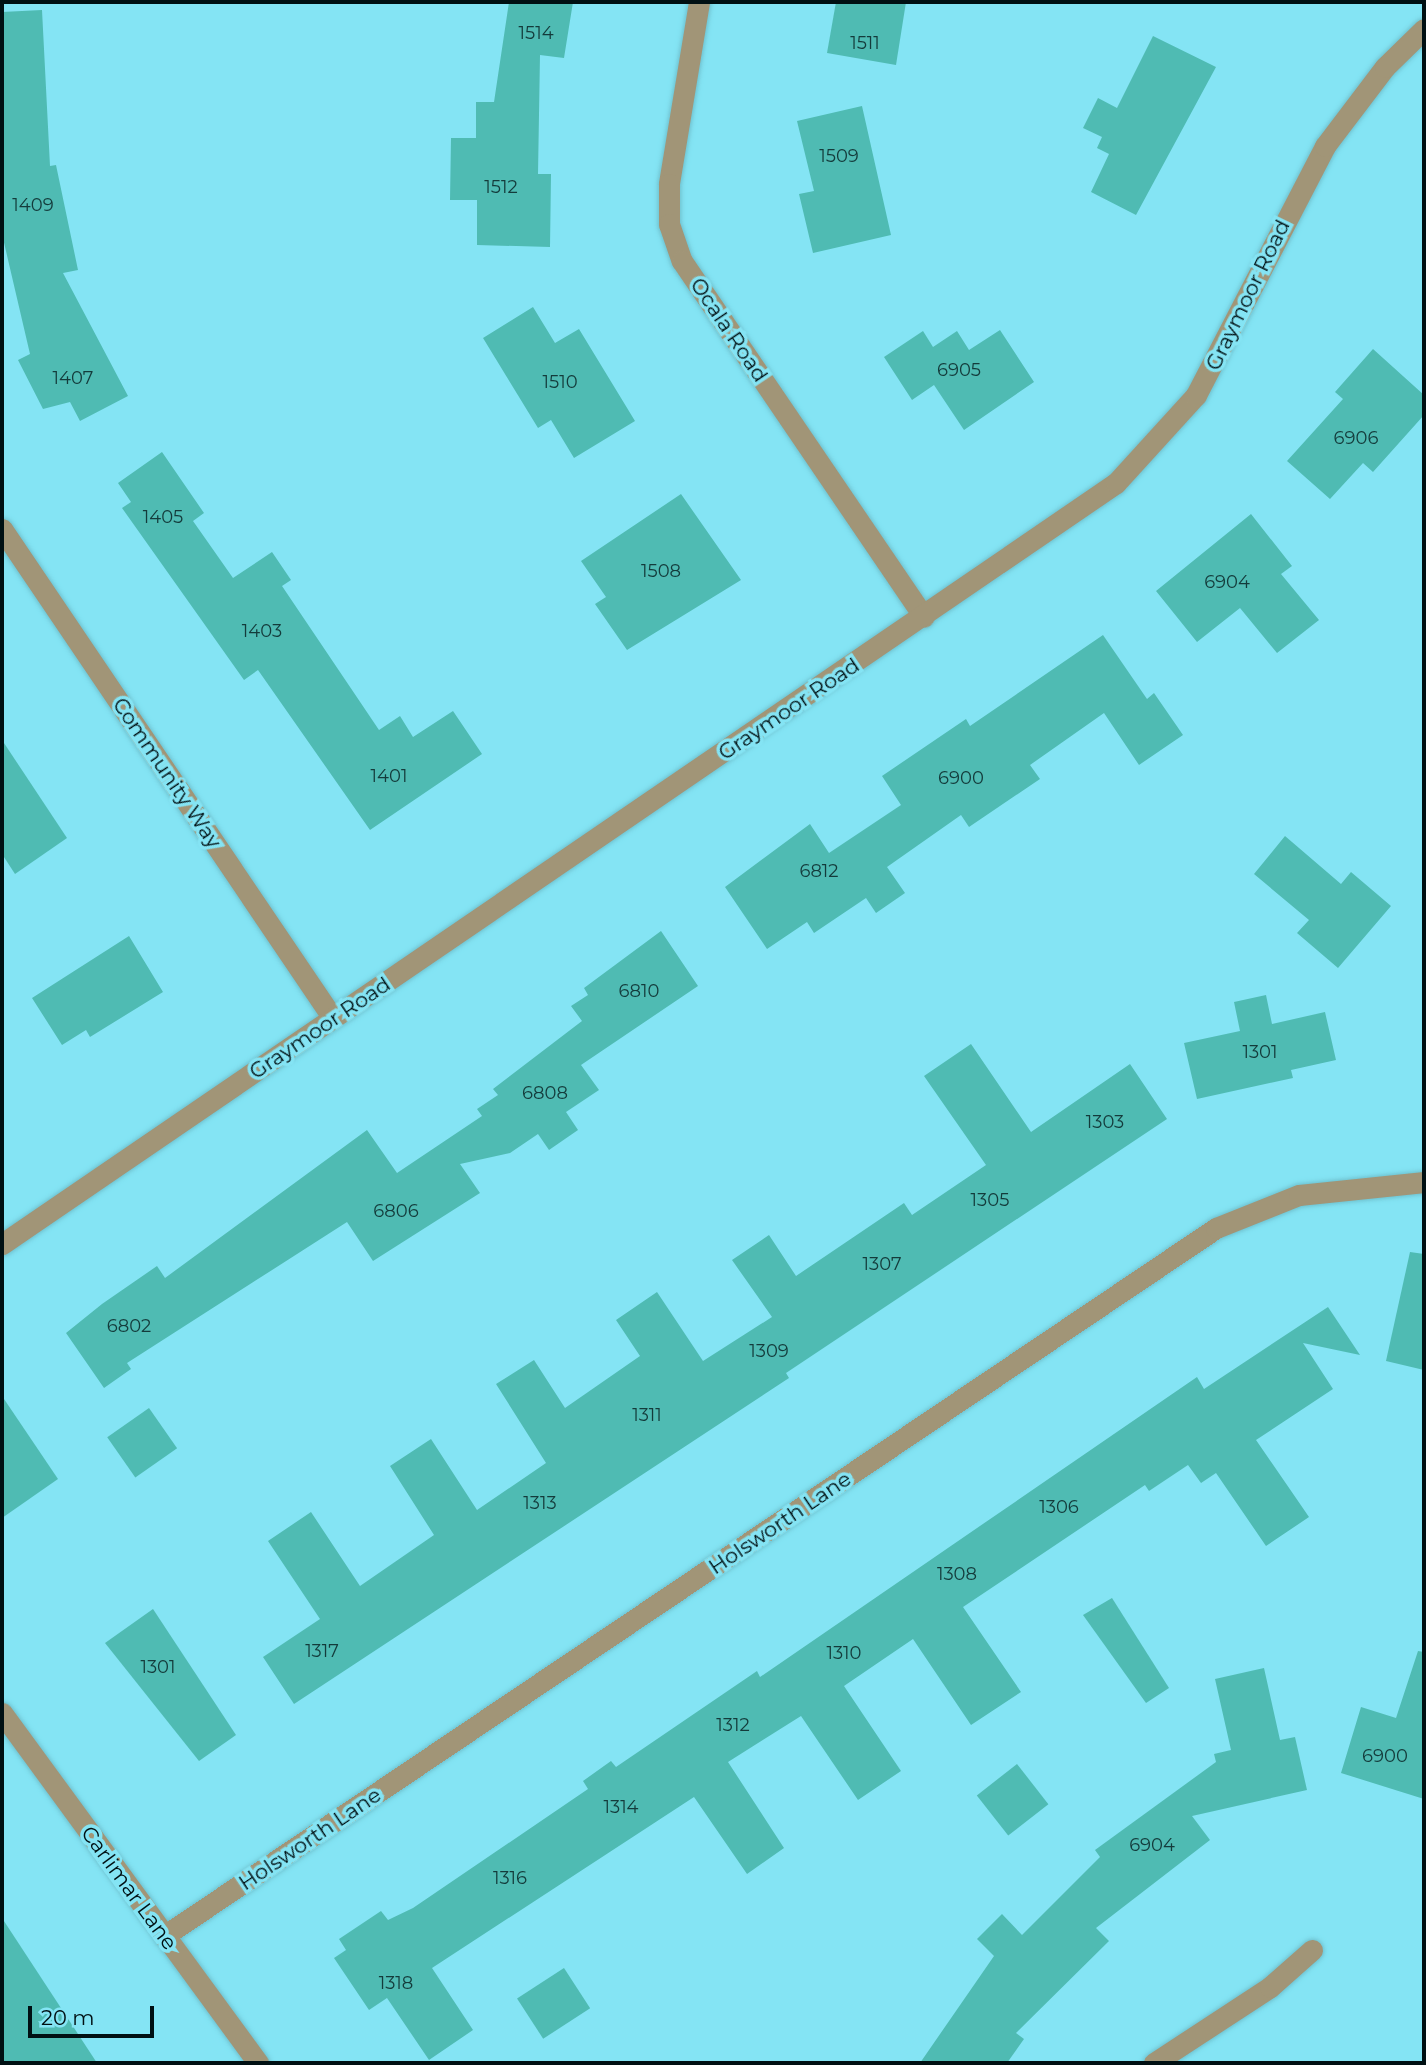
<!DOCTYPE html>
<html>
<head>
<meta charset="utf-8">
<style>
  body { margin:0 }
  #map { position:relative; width:1426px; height:2065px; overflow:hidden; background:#84e4f4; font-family:Montserrat,sans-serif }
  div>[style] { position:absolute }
  .building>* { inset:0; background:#4fbbb3; transform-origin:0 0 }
  .roads { filter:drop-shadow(0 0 2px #6fc2d0) drop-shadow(0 0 2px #6fc2d0) }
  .minor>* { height:21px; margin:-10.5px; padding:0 10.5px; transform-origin:10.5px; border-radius:10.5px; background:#a19577 }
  span { translate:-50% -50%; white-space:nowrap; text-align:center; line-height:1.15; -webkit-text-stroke:7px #84e4f4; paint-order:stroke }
  .number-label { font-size:18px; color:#143b3b }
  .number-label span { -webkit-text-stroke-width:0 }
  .street-label { font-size:21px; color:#001013 }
  .frame { position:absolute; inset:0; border:4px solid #001013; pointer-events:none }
  .scale { position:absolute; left:28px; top:2006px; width:126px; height:32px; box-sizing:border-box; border:4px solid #001013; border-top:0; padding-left:9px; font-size:21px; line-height:24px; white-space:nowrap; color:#001013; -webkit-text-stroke:5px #84e4f4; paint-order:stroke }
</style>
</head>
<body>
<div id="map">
  <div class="building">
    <i style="clip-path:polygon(509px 2px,573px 2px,564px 58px,540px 55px,538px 174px,551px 174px,550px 247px,477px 245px,477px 200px,450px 200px,451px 138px,476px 138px,476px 102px,494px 102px)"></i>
    <i style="clip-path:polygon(836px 2px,906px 2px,896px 65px,827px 53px)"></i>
    <i style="clip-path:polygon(42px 10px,50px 166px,56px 165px,78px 270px,63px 273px,128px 396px,80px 421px,70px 402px,43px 409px,18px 360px,30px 354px,2px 234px,2px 12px)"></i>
    <i style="clip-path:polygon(1153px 36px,1216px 67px,1136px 215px,1091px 192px,1109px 154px,1097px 148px,1102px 137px,1083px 128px,1098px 98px,1117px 108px)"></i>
    <i style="clip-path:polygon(862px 106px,891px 235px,813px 253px,799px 194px,814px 191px,797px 121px)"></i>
    <i style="clip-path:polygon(533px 307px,555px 343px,579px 329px,635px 421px,574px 458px,551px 420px,538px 428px,483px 338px)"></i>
    <i style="clip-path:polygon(1000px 330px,1034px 382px,964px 430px,934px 385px,912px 400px,884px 357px,923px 331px,933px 347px,957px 331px,969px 350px)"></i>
    <i style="clip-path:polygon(1373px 349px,1424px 395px,1424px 415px,1373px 472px,1363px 463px,1330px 499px,1287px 461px,1343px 399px,1335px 392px)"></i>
    <i style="clip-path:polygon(162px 452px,204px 513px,193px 521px,233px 578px,272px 552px,291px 580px,282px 586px,379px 730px,400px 716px,413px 737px,453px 711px,482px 754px,370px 830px,258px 670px,244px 680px,122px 508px,131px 502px,118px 483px)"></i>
    <i style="clip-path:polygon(681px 494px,741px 580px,627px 650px,595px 604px,606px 597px,581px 561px)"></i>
    <i style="clip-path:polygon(1251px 514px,1292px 566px,1281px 574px,1319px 620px,1277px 653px,1240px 608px,1197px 642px,1156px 591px)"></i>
    <i style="clip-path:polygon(1103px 635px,1147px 699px,1154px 693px,1183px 735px,1139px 765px,1104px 713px,1030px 765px,1040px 779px,969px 827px,961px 815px,887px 867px,905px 893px,876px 913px,866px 898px,814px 933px,807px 922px,767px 949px,725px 887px,810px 824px,829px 853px,901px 805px,882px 776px,966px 719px,970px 726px)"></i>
    <i style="clip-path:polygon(2px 740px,67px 838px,15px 874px,2px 854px)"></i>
    <i style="clip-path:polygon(1285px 836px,1341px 884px,1351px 872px,1391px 906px,1338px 968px,1297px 933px,1309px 920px,1254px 874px)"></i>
    <i style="clip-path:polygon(661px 931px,698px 986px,581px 1065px,599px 1090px,566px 1112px,578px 1130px,549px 1150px,538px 1134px,510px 1153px,460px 1164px,480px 1193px,373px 1261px,347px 1222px,127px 1363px,131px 1369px,104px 1388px,66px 1333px,102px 1304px,157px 1266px,165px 1278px,367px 1130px,397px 1173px,482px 1116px,477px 1109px,498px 1095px,493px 1089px,582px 1021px,571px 1006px,588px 995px,584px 988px)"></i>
    <i style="clip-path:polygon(129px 936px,163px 992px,90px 1037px,86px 1030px,62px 1045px,32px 998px)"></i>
    <i style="clip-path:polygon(1266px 995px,1272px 1024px,1325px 1012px,1336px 1060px,1291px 1070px,1293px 1078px,1197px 1099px,1184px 1043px,1240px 1031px,1234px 1002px)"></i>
    <i style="clip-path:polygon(971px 1044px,1031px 1132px,1130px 1064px,1167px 1119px,786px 1373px,789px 1378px,294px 1704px,263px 1657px,320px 1619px,268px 1541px,311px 1512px,360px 1586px,434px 1535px,390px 1466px,431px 1439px,477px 1510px,546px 1463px,496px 1384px,534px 1360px,565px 1408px,640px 1356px,616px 1320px,657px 1292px,703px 1361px,772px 1317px,732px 1260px,769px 1235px,796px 1276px,904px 1203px,912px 1215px,986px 1165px,924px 1076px)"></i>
    <i style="clip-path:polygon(1410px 1252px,1424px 1254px,1424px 1370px,1386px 1361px)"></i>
    <i style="clip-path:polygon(1328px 1307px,1360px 1355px,1303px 1343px,1333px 1389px,1256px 1440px,1309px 1517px,1266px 1546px,1216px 1473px,1201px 1483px,1188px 1465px,1149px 1491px,1145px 1485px,963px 1607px,1021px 1692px,971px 1725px,913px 1639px,844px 1686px,901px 1771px,858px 1800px,801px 1716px,728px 1762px,784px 1848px,747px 1874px,694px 1797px,432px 1968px,473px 2030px,429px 2060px,387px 1998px,369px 2010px,334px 1958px,346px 1950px,339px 1939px,381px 1911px,388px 1920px,413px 1908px,588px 1789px,583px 1781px,611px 1761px,616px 1767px,757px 1671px,760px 1677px,1197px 1377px,1204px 1389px)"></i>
    <i style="clip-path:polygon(2px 1396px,58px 1479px,2px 1518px)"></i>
    <i style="left:149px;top:1408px;width:49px;height:51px;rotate:55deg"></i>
    <i style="clip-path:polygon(1112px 1598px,1169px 1688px,1146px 1703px,1083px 1615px)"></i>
    <i style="clip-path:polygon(153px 1609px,236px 1735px,199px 1761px,105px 1643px)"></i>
    <i style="clip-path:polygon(1418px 1651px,1424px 1652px,1424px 1799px,1341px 1773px,1361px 1707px,1396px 1718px)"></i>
    <i style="clip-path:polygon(1264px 1668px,1280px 1740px,1295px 1737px,1307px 1790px,1192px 1816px,1210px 1840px,1096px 1928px,1109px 1941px,1016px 2033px,1024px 2039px,1007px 2063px,920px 2063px,994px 1956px,977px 1939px,1002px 1914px,1022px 1935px,1100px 1857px,1095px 1850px,1216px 1762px,1214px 1754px,1231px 1750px,1215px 1679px)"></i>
    <i style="left:1017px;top:1764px;width:51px;height:51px;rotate:52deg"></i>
    <i style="clip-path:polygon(2px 1918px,97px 2063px,2px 2063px)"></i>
    <i style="left:564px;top:1968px;width:48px;height:56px;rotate:57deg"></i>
  </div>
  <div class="roads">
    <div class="minor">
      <i style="left:699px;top:2px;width:184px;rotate:99.4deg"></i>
      <i style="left:669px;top:184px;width:40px;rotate:90deg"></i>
      <i style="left:669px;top:224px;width:39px;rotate:71deg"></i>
      <i style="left:682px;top:261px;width:430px;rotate:55.8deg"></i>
      <i style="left:2px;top:529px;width:589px;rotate:55.93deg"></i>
      <i style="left:2px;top:1244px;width:1349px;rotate:-34.34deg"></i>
      <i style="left:1116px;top:483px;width:119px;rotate:-47.7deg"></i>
      <i style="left:1196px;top:395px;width:280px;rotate:-62.6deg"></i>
      <i style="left:1325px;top:146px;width:99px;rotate:-52.8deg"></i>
      <i style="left:1385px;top:67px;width:54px;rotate:-44.3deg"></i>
      <i style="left:2px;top:1713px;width:434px;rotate:53.8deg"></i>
      <i style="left:164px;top:1936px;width:1268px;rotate:-33.94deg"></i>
      <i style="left:1216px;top:1228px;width:89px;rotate:-21.7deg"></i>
      <i style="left:1299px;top:1195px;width:126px;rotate:-5.9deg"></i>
      <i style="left:1154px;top:2063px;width:139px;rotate:-33.2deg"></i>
      <i style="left:1270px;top:1987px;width:56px;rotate:-41.4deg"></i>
    </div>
  </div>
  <div class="number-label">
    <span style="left:536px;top:33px">1514</span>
    <span style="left:865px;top:43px">1511</span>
    <span style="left:839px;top:156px">1509</span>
    <span style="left:501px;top:187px">1512</span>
    <span style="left:33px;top:205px">1409</span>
    <span style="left:959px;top:370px">6905</span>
    <span style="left:73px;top:378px">1407</span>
    <span style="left:560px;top:382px">1510</span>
    <span style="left:1356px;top:438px">6906</span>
    <span style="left:163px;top:517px">1405</span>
    <span style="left:661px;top:571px">1508</span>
    <span style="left:1227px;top:582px">6904</span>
    <span style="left:262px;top:631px">1403</span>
    <span style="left:389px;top:776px">1401</span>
    <span style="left:961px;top:778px">6900</span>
    <span style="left:819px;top:871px">6812</span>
    <span style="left:639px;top:991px">6810</span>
    <span style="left:1260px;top:1052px">1301</span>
    <span style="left:545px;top:1093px">6808</span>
    <span style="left:1105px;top:1122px">1303</span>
    <span style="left:990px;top:1200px">1305</span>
    <span style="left:396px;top:1211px">6806</span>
    <span style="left:882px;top:1264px">1307</span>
    <span style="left:129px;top:1326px">6802</span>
    <span style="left:769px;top:1351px">1309</span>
    <span style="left:647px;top:1415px">1311</span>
    <span style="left:540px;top:1503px">1313</span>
    <span style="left:1059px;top:1507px">1306</span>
    <span style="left:957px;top:1574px">1308</span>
    <span style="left:322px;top:1651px">1317</span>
    <span style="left:844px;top:1653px">1310</span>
    <span style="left:158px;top:1667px">1301</span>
    <span style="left:733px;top:1725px">1312</span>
    <span style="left:1385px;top:1756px">6900</span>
    <span style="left:621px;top:1807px">1314</span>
    <span style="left:1152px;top:1845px">6904</span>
    <span style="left:510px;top:1878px">1316</span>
    <span style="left:396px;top:1983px">1318</span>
  </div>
  <div class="street-label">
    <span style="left:1248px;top:295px;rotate:-64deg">Graymoor Road</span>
    <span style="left:729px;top:330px;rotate:56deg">Ocala Road</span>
    <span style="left:789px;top:709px;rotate:-34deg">Graymoor Road</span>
    <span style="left:167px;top:773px;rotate:56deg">Community Way</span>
    <span style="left:320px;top:1028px;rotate:-34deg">Graymoor Road</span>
    <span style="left:780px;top:1523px;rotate:-34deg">Holsworth Lane</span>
    <span style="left:310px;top:1839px;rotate:-34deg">Holsworth Lane</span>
    <span style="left:129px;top:1888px;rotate:54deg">Carlimar Lane</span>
  </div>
  <div class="frame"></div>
  <div class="scale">20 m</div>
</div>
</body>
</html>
